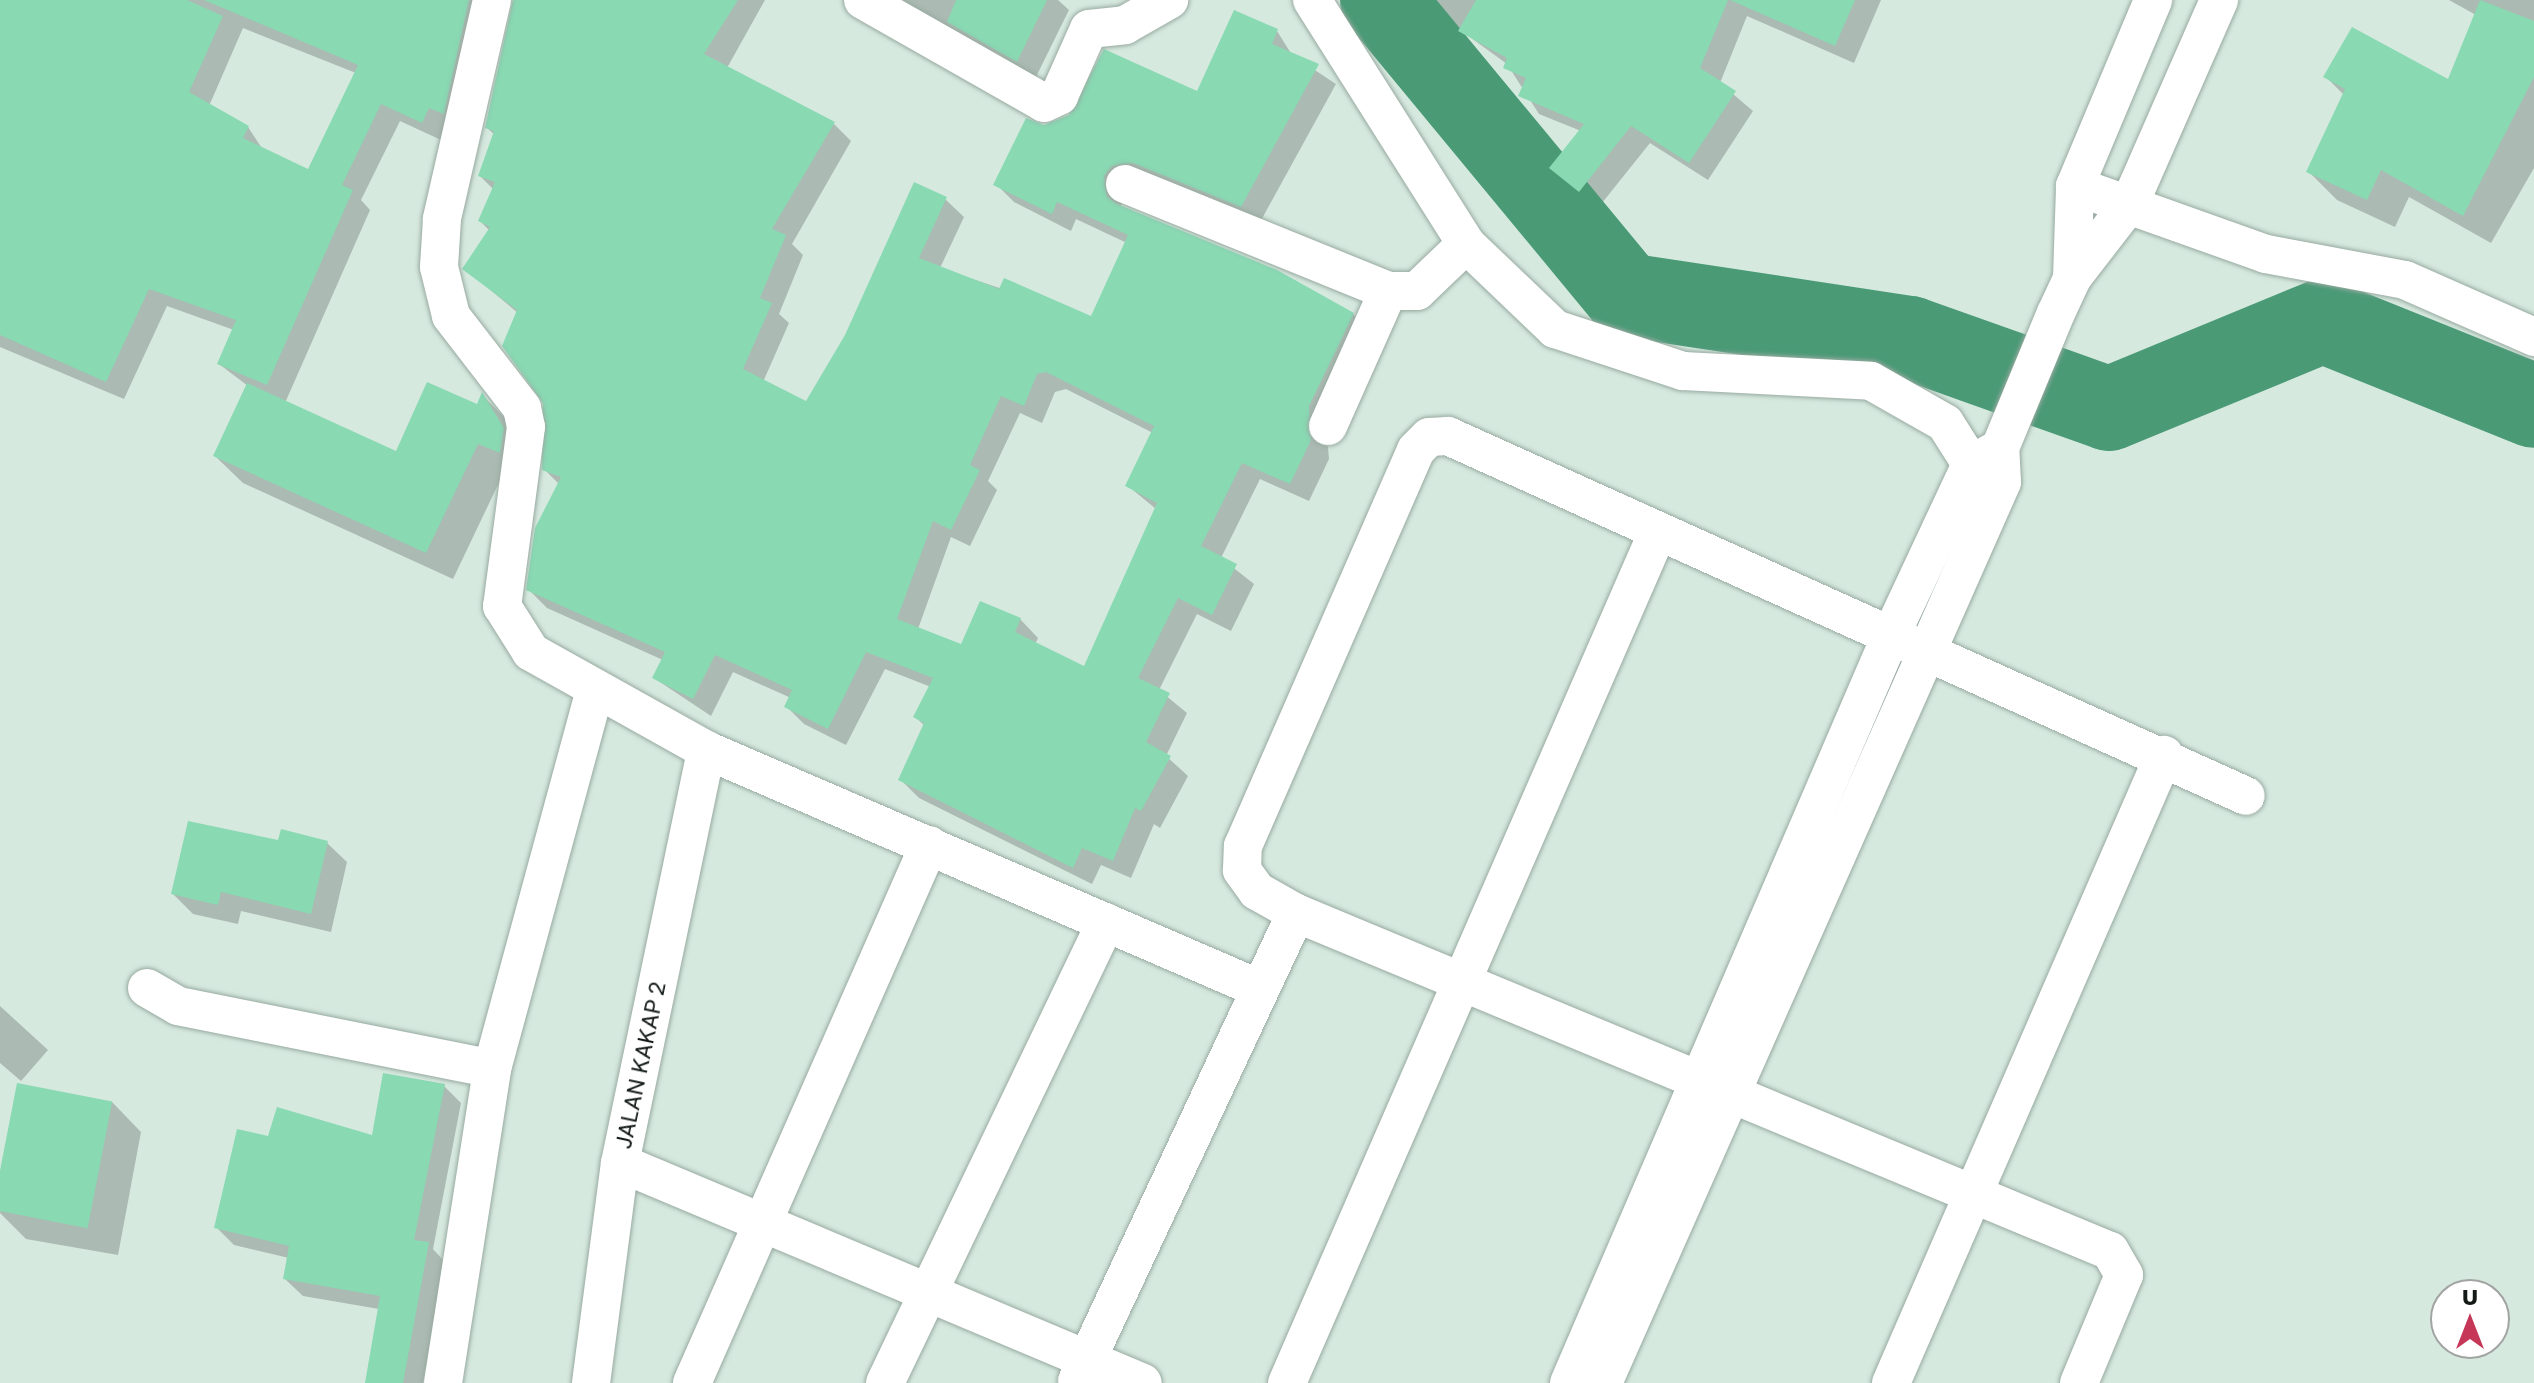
<!DOCTYPE html>
<html>
<head>
<meta charset="utf-8">
<style>
  body { margin:0 }
  #map { position:relative; width:2534px; height:1383px; overflow:hidden; background:#d6e9df; font-family:"Golos Text",sans-serif }
  div>[style] { position:absolute }
  .shadow>* { inset:0; background:#0003 }
  .river>* { height:84px; margin:-42px; padding:0 42px; transform-origin:42px; border-radius:42px; background:#4a9a76 }
  .building>* { inset:0; background:#89d9b3; transform-origin:0 0 }
  .roads { filter:drop-shadow(0 0 2px #98aaa1) drop-shadow(0 0 2px #98aaa1) }
  .street>* { height:38px; margin:-19px; padding:0 19px; transform-origin:19px; border-radius:19px; background:#fff }
  span { translate:-50% -50%; white-space:nowrap; text-align:center; line-height:1.15; -webkit-text-stroke:7px #fff; paint-order:stroke }
  .street-label { font-size:22px; color:#141b17 }
  .north { position:absolute; left:2430px; top:1279px; width:80px; height:80px; box-sizing:border-box; background:#fff; border:2px solid #a1a4a2; border-radius:50%; rotate:0deg; font-size:22px; font-weight:700; line-height:32px; text-align:center; color:#141b17 }
  .north::after { content:''; display:block; margin:auto; width:28px; height:36px; background:#c63656; clip-path:polygon(50% 0,100% 100%,50% 72%,0 100%) }
</style>
</head>
<body>
<div id="map">
  <div class="shadow">
    <i style="clip-path:polygon(evenodd,0 0,500px 0,441px 140px,400px 121px,361px 200px,370px 210px,285px 403px,396px 454px,478px 407px,483px 396px,509px 422px,505px 470px,453px 579px,243px 483px,215px 456px,248px 386px,219px 364px,234px 330px,167px 306px,124px 399px,0 347px,0 0,243px 28px,356px 73px,309px 171px,263px 150px,248px 127px,209px 106px,243px 28px)"></i>
    <i style="clip-path:polygon(evenodd,513px 0,765px 0,727px 68px,833px 123px,851px 141px,792px 244px,803px 255px,779px 314px,789px 323px,763px 382px,807px 404px,945px 199px,964px 217px,940px 268px,1092px 319px,1127px 243px,1076px 219px,1071px 231px,1014px 202px,996px 184px,1044px 127px,1198px 93px,1277px 31px,1292px 55px,1336px 84px,1259px 224px,1129px 185px,1120px 208px,1353px 314px,1371px 333px,1326px 425px,1329px 459px,1309px 501px,1260px 479px,1221px 558px,1254px 584px,1231px 631px,1197px 614px,1159px 690px,1187px 713px,1166px 756px,1188px 776px,1160px 828px,1154px 824px,1131px 878px,1101px 865px,1092px 884px,919px 798px,901px 780px,925px 726px,915px 717px,931px 687px,885px 669px,846px 745px,804px 724px,786px 706px,791px 698px,733px 672px,711px 716px,654px 678px,663px 660px,547px 608px,528px 589px,559px 484px,544px 469px,545px 402px,518px 313px,465px 269px,490px 231px,480px 221px,494px 190px,480px 176px,495px 135px,487px 128px,513px 0,1066px 389px,1153px 433px,1128px 486px,1156px 509px,1085px 668px,1035px 644px,1038px 638px,1020px 619px,962px 646px,918px 629px,951px 537px,970px 546px,997px 490px,988px 481px,1020px 413px,1042px 423px,1055px 392px,1066px 389px)"></i>
    <i style="clip-path:polygon(899px 0,1058px 0,1069px 10px,1035px 79px)"></i>
    <i style="clip-path:polygon(1419px 0,1881px 0,1854px 63px,1747px 16px,1720px 83px,1753px 111px,1708px 180px,1650px 143px,1598px 208px,1552px 168px,1581px 131px,1539px 114px,1507px 64px)"></i>
    <i style="clip-path:polygon(2449px 0,2534px 0,2534px 168px,2491px 243px,2409px 197px,2395px 227px,2337px 200px,2309px 172px,2344px 95px,2326px 77px,2449px 82px,2476px 15px)"></i>
    <i style="clip-path:polygon(279px 842px,327px 843px,347px 862px,331px 932px,241px 911px,238px 924px,193px 914px,173px 894px)"></i>
    <i style="clip-path:polygon(0 1006px,48px 1050px,21px 1081px,0 1063px)"></i>
    <i style="clip-path:polygon(19px 1085px,112px 1102px,141px 1132px,118px 1255px,26px 1239px,0 1213px)"></i>
    <i style="clip-path:polygon(444px 1086px,461px 1103px,433px 1249px,445px 1262px,423px 1383px,370px 1383px,379px 1309px,303px 1296px,285px 1279px,289px 1258px,234px 1245px,216px 1227px,270px 1139px,374px 1137px)"></i>
  </div>
  <div class="river">
    <i style="left:1382px;top:0;width:383px;rotate:50.4deg"></i>
    <i style="left:1626px;top:295px;width:287px;rotate:8.6deg"></i>
    <i style="left:1910px;top:338px;width:211px;rotate:19.6deg"></i>
    <i style="left:2109px;top:409px;width:231px;rotate:-22.4deg"></i>
    <i style="left:2323px;top:321px;width:227px;rotate:21.9deg"></i>
  </div>
  <div class="building">
    <i style="clip-path:polygon(0 0,187px 0,223px 16px,189px 92px,249px 126px,243px 138px,308px 169px,358px 65px,204px 0,469px 0,444px 114px,429px 108px,422px 123px,381px 104px,342px 185px,353px 190px,267px 385px,217px 364px,236px 320px,149px 289px,106px 382px,0 335px)"></i>
    <i style="clip-path:polygon(evenodd,513px 0,738px 0,704px 54px,835px 122px,772px 229px,786px 235px,760px 298px,772px 303px,743px 369px,806px 401px,845px 335px,914px 182px,947px 197px,919px 258px,999px 289px,1004px 278px,1091px 316px,1128px 235px,1057px 202px,1052px 214px,993px 185px,1026px 118px,1044px 125px,1069px 115px,1104px 49px,1197px 91px,1234px 10px,1278px 29px,1272px 44px,1319px 64px,1241px 207px,1133px 163px,1112px 166px,1104px 176px,1107px 197px,1117px 204px,1277px 270px,1354px 313px,1309px 406px,1311px 440px,1290px 484px,1242px 463px,1201px 546px,1237px 564px,1212px 615px,1178px 598px,1138px 678px,1170px 693px,1146px 742px,1171px 756px,1141px 811px,1135px 808px,1113px 861px,1082px 848px,1073px 868px,898px 780px,924px 723px,913px 717px,933px 678px,866px 652px,828px 729px,784px 707px,792px 690px,715px 655px,693px 699px,652px 678px,665px 652px,526px 590px,535px 528px,561px 477px,542px 470px,543px 403px,502px 346px,517px 310px,462px 269px,490px 227px,478px 221px,495px 182px,478px 176px,494px 131px,485px 128px,513px 0,1046px 372px,1154px 426px,1125px 486px,1157px 503px,1084px 666px,1015px 632px,1021px 618px,980px 601px,961px 644px,897px 619px,933px 521px,951px 530px,980px 470px,970px 465px,1001px 396px,1024px 406px,1037px 374px,1046px 372px)"></i>
    <i style="clip-path:polygon(956px 0,1047px 0,1017px 62px,947px 22px)"></i>
    <i style="clip-path:polygon(1476px 0,1728px 0,1700px 68px,1736px 91px,1689px 163px,1631px 126px,1579px 192px,1549px 168px,1584px 124px,1518px 96px,1526px 78px,1503px 68px,1507px 58px,1458px 31px)"></i>
    <i style="clip-path:polygon(1730px 0,1855px 0,1835px 46px)"></i>
    <i style="clip-path:polygon(2480px 0,2534px 21px,2534px 77px,2463px 216px,2381px 170px,2367px 200px,2306px 172px,2345px 89px,2323px 77px,2352px 27px,2448px 79px)"></i>
    <i style="clip-path:polygon(427px 382px,477px 404px,482px 392px,504px 428px,500px 453px,478px 444px,426px 553px,213px 456px,247px 383px,396px 451px)"></i>
    <i style="clip-path:polygon(188px 821px,278px 840px,281px 829px,328px 841px,311px 914px,221px 892px,218px 905px,171px 894px)"></i>
    <i style="clip-path:polygon(383px 1073px,445px 1084px,414px 1240px,429px 1242px,403px 1383px,365px 1383px,380px 1296px,283px 1279px,289px 1246px,214px 1228px,237px 1129px,268px 1136px,277px 1107px,372px 1135px)"></i>
    <i style="left:17px;top:1083px;width:97px;height:129px;rotate:11deg"></i>
  </div>
  <div class="roads">
    <div class="street">
      <i style="left:492px;top:0;width:225px;rotate:102.9deg"></i>
      <i style="left:442px;top:219px;width:48px;rotate:93.6deg"></i>
      <i style="left:439px;top:267px;width:50px;rotate:76.2deg"></i>
      <i style="left:451px;top:316px;width:116px;rotate:52.3deg"></i>
      <i style="left:522px;top:408px;width:19px;rotate:78deg"></i>
      <i style="left:526px;top:427px;width:181px;rotate:97.6deg"></i>
      <i style="left:502px;top:606px;width:54px;rotate:57.8deg"></i>
      <i style="left:531px;top:652px;width:201px;rotate:29.2deg"></i>
      <i style="left:706px;top:750px;width:603px;rotate:23.34deg"></i>
      <i style="left:863px;top:0;width:208px;rotate:29.6deg"></i>
      <i style="left:1044px;top:103px;width:17px;rotate:-25deg"></i>
      <i style="left:1059px;top:96px;width:73px;rotate:-65.9deg"></i>
      <i style="left:1089px;top:29px;width:36px;rotate:-6deg"></i>
      <i style="left:1125px;top:25px;width:51px;rotate:-29.6deg"></i>
      <i style="left:1312px;top:0;width:289px;rotate:57.7deg"></i>
      <i style="left:1466px;top:244px;width:123px;rotate:43.7deg"></i>
      <i style="left:1555px;top:329px;width:135px;rotate:18.2deg"></i>
      <i style="left:1683px;top:371px;width:188px;rotate:3deg"></i>
      <i style="left:1871px;top:381px;width:85px;rotate:29.6deg"></i>
      <i style="left:1945px;top:423px;width:49px;rotate:57.6deg"></i>
      <i style="left:1971px;top:464px;width:24px;rotate:30deg"></i>
      <i style="left:1125px;top:184px;width:284px;rotate:22.1deg"></i>
      <i style="left:1388px;top:291px;width:29px"></i>
      <i style="left:1417px;top:291px;width:68px;rotate:-43.8deg"></i>
      <i style="left:2075px;top:186px;width:203px;rotate:19.6deg"></i>
      <i style="left:2266px;top:254px;width:141px;rotate:10.6deg"></i>
      <i style="left:2405px;top:280px;width:141px;rotate:23.8deg"></i>
      <i style="left:2072px;top:278px;width:92px;rotate:-88.1deg"></i>
      <i style="left:2075px;top:186px;width:202px;rotate:-67.2deg"></i>
      <i style="left:1328px;top:426px;width:148px;rotate:-66deg"></i>
      <i style="left:147px;top:988px;width:36px;rotate:30deg"></i>
      <i style="left:178px;top:1006px;width:320px;rotate:11.3deg"></i>
      <i style="left:620px;top:1163px;width:567px;rotate:22.81deg"></i>
      <i style="left:1077px;top:1381px;width:517px;rotate:-64.92deg"></i>
      <i style="left:443px;top:1383px;width:318px;rotate:-81.1deg"></i>
      <i style="left:492px;top:1069px;width:389px;rotate:-74.8deg"></i>
      <i style="left:591px;top:1383px;width:222px;rotate:-82.5deg"></i>
      <i style="left:620px;top:1163px;width:422px;rotate:-78.2deg"></i>
      <i style="left:692px;top:1383px;width:588px;rotate:-66.23deg"></i>
      <i style="left:885px;top:1383px;width:511px;rotate:-64.39deg"></i>
      <i style="left:1287px;top:1383px;width:924px;rotate:-66.46deg"></i>
      <i style="left:1569px;top:1383px;width:817px;rotate:-66.7deg"></i>
      <i style="left:1892px;top:633px;width:187px;rotate:-64.9deg"></i>
      <i style="left:1971px;top:464px;width:33px;rotate:-29deg"></i>
      <i style="left:1603px;top:1383px;width:985px;rotate:-66.11deg"></i>
      <i style="left:2002px;top:482px;width:34px;rotate:-93deg"></i>
      <i style="left:2000px;top:448px;width:146px;rotate:-67.5deg"></i>
      <i style="left:2056px;top:313px;width:38px;rotate:-65deg"></i>
      <i style="left:2072px;top:278px;width:95px;rotate:-52.3deg"></i>
      <i style="left:2130px;top:203px;width:222px;rotate:-66.3deg"></i>
      <i style="left:1891px;top:1383px;width:685px;rotate:-66.5deg"></i>
      <i style="left:2079px;top:1383px;width:117px;rotate:-67.4deg"></i>
      <i style="left:2124px;top:1275px;width:28px;rotate:-120deg"></i>
      <i style="left:2110px;top:1251px;width:881px;rotate:-157.45deg"></i>
      <i style="left:1296px;top:913px;width:45px;rotate:-150.6deg"></i>
      <i style="left:1257px;top:891px;width:26px;rotate:-126deg"></i>
      <i style="left:1242px;top:870px;width:24px;rotate:-88deg"></i>
      <i style="left:1243px;top:846px;width:432px;rotate:-66.4deg"></i>
      <i style="left:1416px;top:450px;width:18px;rotate:-45deg"></i>
      <i style="left:1429px;top:437px;width:19px;rotate:-3deg"></i>
      <i style="left:1448px;top:436px;width:875px;rotate:24.28deg"></i>
    </div>
  </div>
  <div class="street-label">
    <span style="left:640px;top:1065px;rotate:-78deg">JALAN KAKAP 2</span>
  </div>
  <div class="north">U</div>
</div>
</body>
</html>
